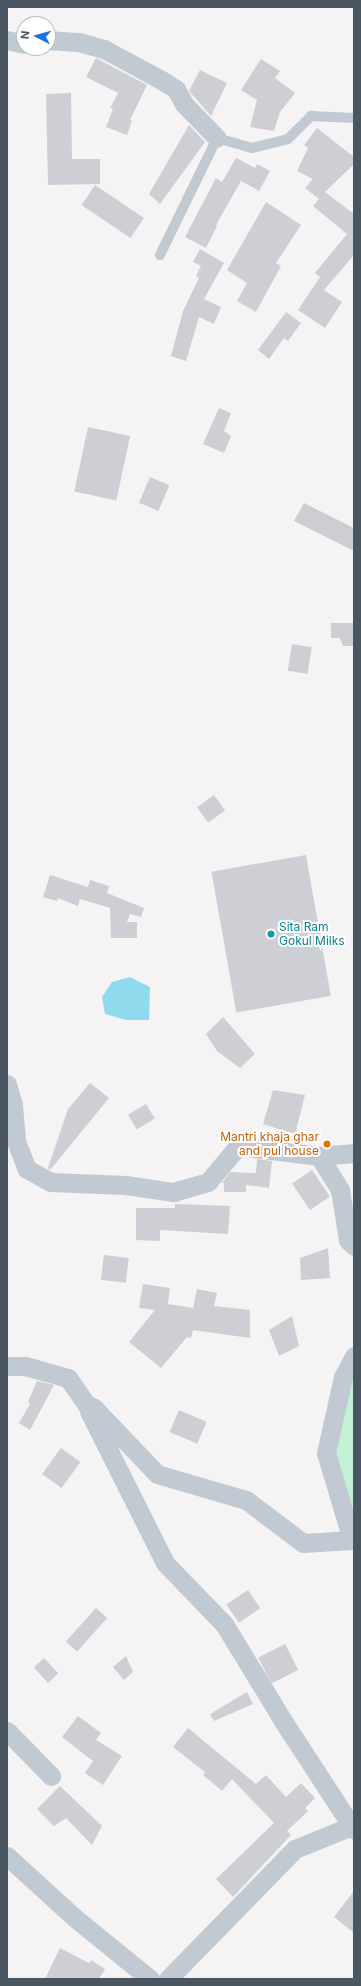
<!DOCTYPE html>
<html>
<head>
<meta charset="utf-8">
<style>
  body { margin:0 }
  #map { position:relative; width:361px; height:1986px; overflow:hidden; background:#f5f3f3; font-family:Inter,sans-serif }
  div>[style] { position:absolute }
  .green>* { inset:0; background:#c3f1d5 }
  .water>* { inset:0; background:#90daee }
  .building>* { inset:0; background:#cdcfd5; transform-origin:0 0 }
  .lane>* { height:10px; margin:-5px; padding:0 5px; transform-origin:5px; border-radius:5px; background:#c1cad2 }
  .street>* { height:19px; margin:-9.5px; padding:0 9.5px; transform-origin:9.5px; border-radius:9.5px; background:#c1cad2 }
  .dots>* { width:11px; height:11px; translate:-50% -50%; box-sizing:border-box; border:2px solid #fff; border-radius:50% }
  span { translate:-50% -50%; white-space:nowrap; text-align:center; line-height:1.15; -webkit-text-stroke:4px #fff; paint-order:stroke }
  .culture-label { font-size:12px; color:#0d838f }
  .left { translate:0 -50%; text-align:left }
  .food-label { font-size:12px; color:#c56008 }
  .right { translate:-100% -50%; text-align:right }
  .frame { position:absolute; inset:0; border:8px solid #4a5661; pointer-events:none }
  .north { position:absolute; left:16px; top:16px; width:40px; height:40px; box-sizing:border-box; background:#fff; border:1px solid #b7bbc0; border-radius:50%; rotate:276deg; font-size:11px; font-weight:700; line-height:16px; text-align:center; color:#4a5661 }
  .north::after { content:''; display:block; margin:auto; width:14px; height:18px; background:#1a73e8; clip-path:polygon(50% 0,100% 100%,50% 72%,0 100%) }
</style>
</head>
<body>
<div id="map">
  <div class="green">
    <i style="clip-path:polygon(354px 1371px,354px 1506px,342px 1505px,333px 1452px)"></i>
  </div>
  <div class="water">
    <i style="clip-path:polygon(130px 977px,150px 987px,149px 1020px,126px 1020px,105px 1014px,102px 997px,112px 982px)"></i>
  </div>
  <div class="building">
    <i style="clip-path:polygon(96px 58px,147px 85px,130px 120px,132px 121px,127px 135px,106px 127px,113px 109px,110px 108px,118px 93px,86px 77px)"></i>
    <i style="clip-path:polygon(261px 59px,280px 71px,275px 78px,295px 93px,280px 112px,274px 131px,250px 127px,257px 100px,241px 90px)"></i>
    <i style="clip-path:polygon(200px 70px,227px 83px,211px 116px,189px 91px)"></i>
    <i style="clip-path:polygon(71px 93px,72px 159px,100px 159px,100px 184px,48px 185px,46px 94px)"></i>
    <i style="clip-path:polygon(189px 125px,205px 142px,160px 204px,149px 194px)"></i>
    <i style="clip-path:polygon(317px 128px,354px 157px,354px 164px,325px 192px,354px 214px,354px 255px,324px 290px,342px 302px,325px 328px,298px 310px,320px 277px,315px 273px,347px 234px,313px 206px,319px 199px,305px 188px,313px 179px,297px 171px,308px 148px,304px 145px)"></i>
    <i style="clip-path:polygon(236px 158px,255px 168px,257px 164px,270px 171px,259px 191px,241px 181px,216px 225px,217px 226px,206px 248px,185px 237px,216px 178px,222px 182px)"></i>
    <i style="left:95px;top:185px;width:59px;height:24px;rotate:34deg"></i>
    <i style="clip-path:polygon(266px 202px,301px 225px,276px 263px,281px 266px,256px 312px,237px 301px,247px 283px,227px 270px)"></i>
    <i style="clip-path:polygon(200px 249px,224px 263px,204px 299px,221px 307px,214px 324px,199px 317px,186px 361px,171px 356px,183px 311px,199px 278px,196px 276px,201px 266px,193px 262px)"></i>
    <i style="clip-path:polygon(286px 312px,301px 323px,288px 341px,284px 338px,269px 359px,258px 350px)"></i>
    <i style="clip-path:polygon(219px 408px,231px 413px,224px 431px,231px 436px,224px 453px,203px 444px)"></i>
    <i style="left:88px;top:427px;width:43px;height:66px;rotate:12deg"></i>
    <i style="left:150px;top:477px;width:21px;height:28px;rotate:23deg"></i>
    <i style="clip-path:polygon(304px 503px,354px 528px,354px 551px,294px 521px)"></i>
    <i style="clip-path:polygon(331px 623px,354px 623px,354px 646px,343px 646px,340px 638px,331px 638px)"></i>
    <i style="left:292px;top:644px;width:20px;height:27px;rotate:9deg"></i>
    <i style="left:214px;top:795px;width:19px;height:21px;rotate:54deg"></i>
    <i style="left:306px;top:855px;width:143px;height:96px;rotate:80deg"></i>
    <i style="clip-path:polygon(50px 875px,88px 887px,90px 880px,109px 886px,107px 893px,144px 908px,141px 917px,130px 914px,127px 922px,137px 922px,137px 938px,111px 938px,110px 908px,80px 899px,78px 906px,58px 898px,57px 901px,43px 897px)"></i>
    <i style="clip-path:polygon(223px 1017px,255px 1054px,240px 1068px,217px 1051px,206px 1034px)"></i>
    <i style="clip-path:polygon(90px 1083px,109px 1098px,50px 1170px,48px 1168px,68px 1109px)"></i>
    <i style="clip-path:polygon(273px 1090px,305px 1095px,295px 1134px,263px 1124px)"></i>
    <i style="left:146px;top:1104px;width:17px;height:21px;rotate:59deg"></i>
    <i style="clip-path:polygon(257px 1159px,272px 1161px,269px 1188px,246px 1185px,246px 1192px,224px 1192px,224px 1183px,222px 1183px,230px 1172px,256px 1173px)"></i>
    <i style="left:312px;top:1170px;width:32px;height:24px;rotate:56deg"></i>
    <i style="clip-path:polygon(175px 1204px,230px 1206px,228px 1234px,160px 1230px,160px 1241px,136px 1240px,136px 1208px,175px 1208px)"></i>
    <i style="clip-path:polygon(328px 1248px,330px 1278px,301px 1280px,300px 1258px)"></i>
    <i style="left:104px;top:1255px;width:25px;height:25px;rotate:7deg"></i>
    <i style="clip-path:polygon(143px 1284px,170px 1288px,168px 1304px,193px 1308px,197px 1289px,217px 1293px,214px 1306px,250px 1310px,250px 1338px,193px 1330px,191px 1338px,187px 1337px,161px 1368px,129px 1342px,155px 1310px,139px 1308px)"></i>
    <i style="clip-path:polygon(292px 1316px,299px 1346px,279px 1356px,269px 1330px)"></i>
    <i style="clip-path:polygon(37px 1381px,54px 1385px,30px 1430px,19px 1423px,30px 1404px,28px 1402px)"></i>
    <i style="left:179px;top:1410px;width:30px;height:24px;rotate:23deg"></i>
    <i style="left:61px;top:1448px;width:24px;height:32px;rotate:36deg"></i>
    <i style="left:248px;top:1590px;width:22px;height:26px;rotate:56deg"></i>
    <i style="left:96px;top:1608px;width:15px;height:45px;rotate:42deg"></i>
    <i style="left:285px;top:1644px;width:29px;height:30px;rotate:63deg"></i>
    <i style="clip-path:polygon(126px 1656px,133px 1672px,124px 1680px,113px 1667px)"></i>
    <i style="left:44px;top:1658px;width:21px;height:14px;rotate:47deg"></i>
    <i style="clip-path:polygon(247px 1692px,253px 1704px,214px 1721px,210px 1714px)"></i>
    <i style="clip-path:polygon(78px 1716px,101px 1733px,96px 1740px,122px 1756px,103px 1785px,85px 1773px,93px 1761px,62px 1737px)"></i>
    <i style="clip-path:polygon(188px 1728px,256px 1784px,266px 1775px,286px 1797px,301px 1783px,315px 1798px,305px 1808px,308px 1811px,287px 1831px,291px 1835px,233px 1897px,216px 1879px,274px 1823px,232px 1779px,222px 1791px,203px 1775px,205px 1772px,173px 1747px)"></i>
    <i style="clip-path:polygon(60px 1786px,102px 1826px,92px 1845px,66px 1818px,54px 1826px,37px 1809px)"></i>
    <i style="clip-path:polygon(354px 1891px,354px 1933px,334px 1917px)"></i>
    <i style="clip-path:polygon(60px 1948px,89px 1963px,91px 1960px,105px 1969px,99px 1979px,45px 1979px)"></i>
  </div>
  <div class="lane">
    <i style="left:160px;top:255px;width:130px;rotate:-64deg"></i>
    <i style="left:217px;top:138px;width:36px;rotate:16deg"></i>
    <i style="left:252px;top:148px;width:37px;rotate:-14deg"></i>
    <i style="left:288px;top:139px;width:33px;rotate:-45deg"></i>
    <i style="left:311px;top:116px;width:43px;rotate:2.7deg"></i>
  </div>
  <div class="street">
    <i style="left:7px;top:40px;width:17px;rotate:13deg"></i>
    <i style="left:48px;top:40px;width:31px;rotate:4deg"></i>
    <i style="left:79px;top:42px;width:26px;rotate:16deg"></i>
    <i style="left:104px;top:49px;width:67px;rotate:28.5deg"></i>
    <i style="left:163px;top:81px;width:15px;rotate:32deg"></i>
    <i style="left:176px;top:89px;width:17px;rotate:62deg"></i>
    <i style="left:184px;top:104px;width:47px;rotate:45.9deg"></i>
    <i style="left:7px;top:1084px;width:22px;rotate:74deg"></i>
    <i style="left:13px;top:1105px;width:36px;rotate:85deg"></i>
    <i style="left:16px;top:1141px;width:30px;rotate:69deg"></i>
    <i style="left:27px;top:1169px;width:26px;rotate:29deg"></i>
    <i style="left:50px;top:1182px;width:76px;rotate:2.3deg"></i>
    <i style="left:126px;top:1185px;width:48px;rotate:8.5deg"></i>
    <i style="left:173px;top:1192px;width:36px;rotate:-16deg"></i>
    <i style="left:208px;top:1182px;width:47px;rotate:-50.2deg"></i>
    <i style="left:238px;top:1146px;width:82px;rotate:7deg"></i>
    <i style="left:319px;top:1156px;width:35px;rotate:-5deg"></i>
    <i style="left:319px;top:1156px;width:40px;rotate:58deg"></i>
    <i style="left:340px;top:1190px;width:51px;rotate:80.9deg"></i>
    <i style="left:348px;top:1240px;width:8px;rotate:45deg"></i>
    <i style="left:7px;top:1366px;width:18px"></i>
    <i style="left:25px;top:1366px;width:45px;rotate:15.6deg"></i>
    <i style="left:68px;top:1378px;width:32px;rotate:55deg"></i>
    <i style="left:86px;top:1404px;width:9px;rotate:27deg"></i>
    <i style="left:94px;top:1408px;width:91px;rotate:46.3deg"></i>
    <i style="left:157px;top:1474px;width:93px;rotate:16.3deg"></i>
    <i style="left:246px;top:1500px;width:71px;rotate:37deg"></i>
    <i style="left:303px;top:1543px;width:49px;rotate:-3.5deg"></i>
    <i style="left:352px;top:1540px;width:91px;rotate:-106.6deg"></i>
    <i style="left:326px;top:1453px;width:78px;rotate:-77.4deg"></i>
    <i style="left:343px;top:1377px;width:24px;rotate:-62deg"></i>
    <i style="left:89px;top:1411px;width:170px;rotate:63.4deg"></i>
    <i style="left:165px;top:1563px;width:85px;rotate:46deg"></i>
    <i style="left:224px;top:1624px;width:117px;rotate:58.6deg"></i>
    <i style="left:285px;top:1724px;width:126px;rotate:56.9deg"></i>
    <i style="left:7px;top:1731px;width:63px;rotate:45.6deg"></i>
    <i style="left:7px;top:1856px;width:92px;rotate:42.4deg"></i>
    <i style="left:75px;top:1918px;width:97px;rotate:39.1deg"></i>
    <i style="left:168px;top:1979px;width:182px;rotate:-45.7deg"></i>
    <i style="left:295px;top:1849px;width:58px;rotate:-22.2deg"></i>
  </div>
  <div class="dots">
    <i style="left:271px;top:934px;background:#0f9aa8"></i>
    <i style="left:327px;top:1144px;background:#e8710a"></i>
  </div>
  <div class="culture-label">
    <span class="left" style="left:279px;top:934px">Sita Ram<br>Gokul Milks</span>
  </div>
  <div class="food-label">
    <span class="right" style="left:319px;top:1144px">Mantri khaja ghar<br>and pul house</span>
  </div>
  <div class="frame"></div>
  <div class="north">N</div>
</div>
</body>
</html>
